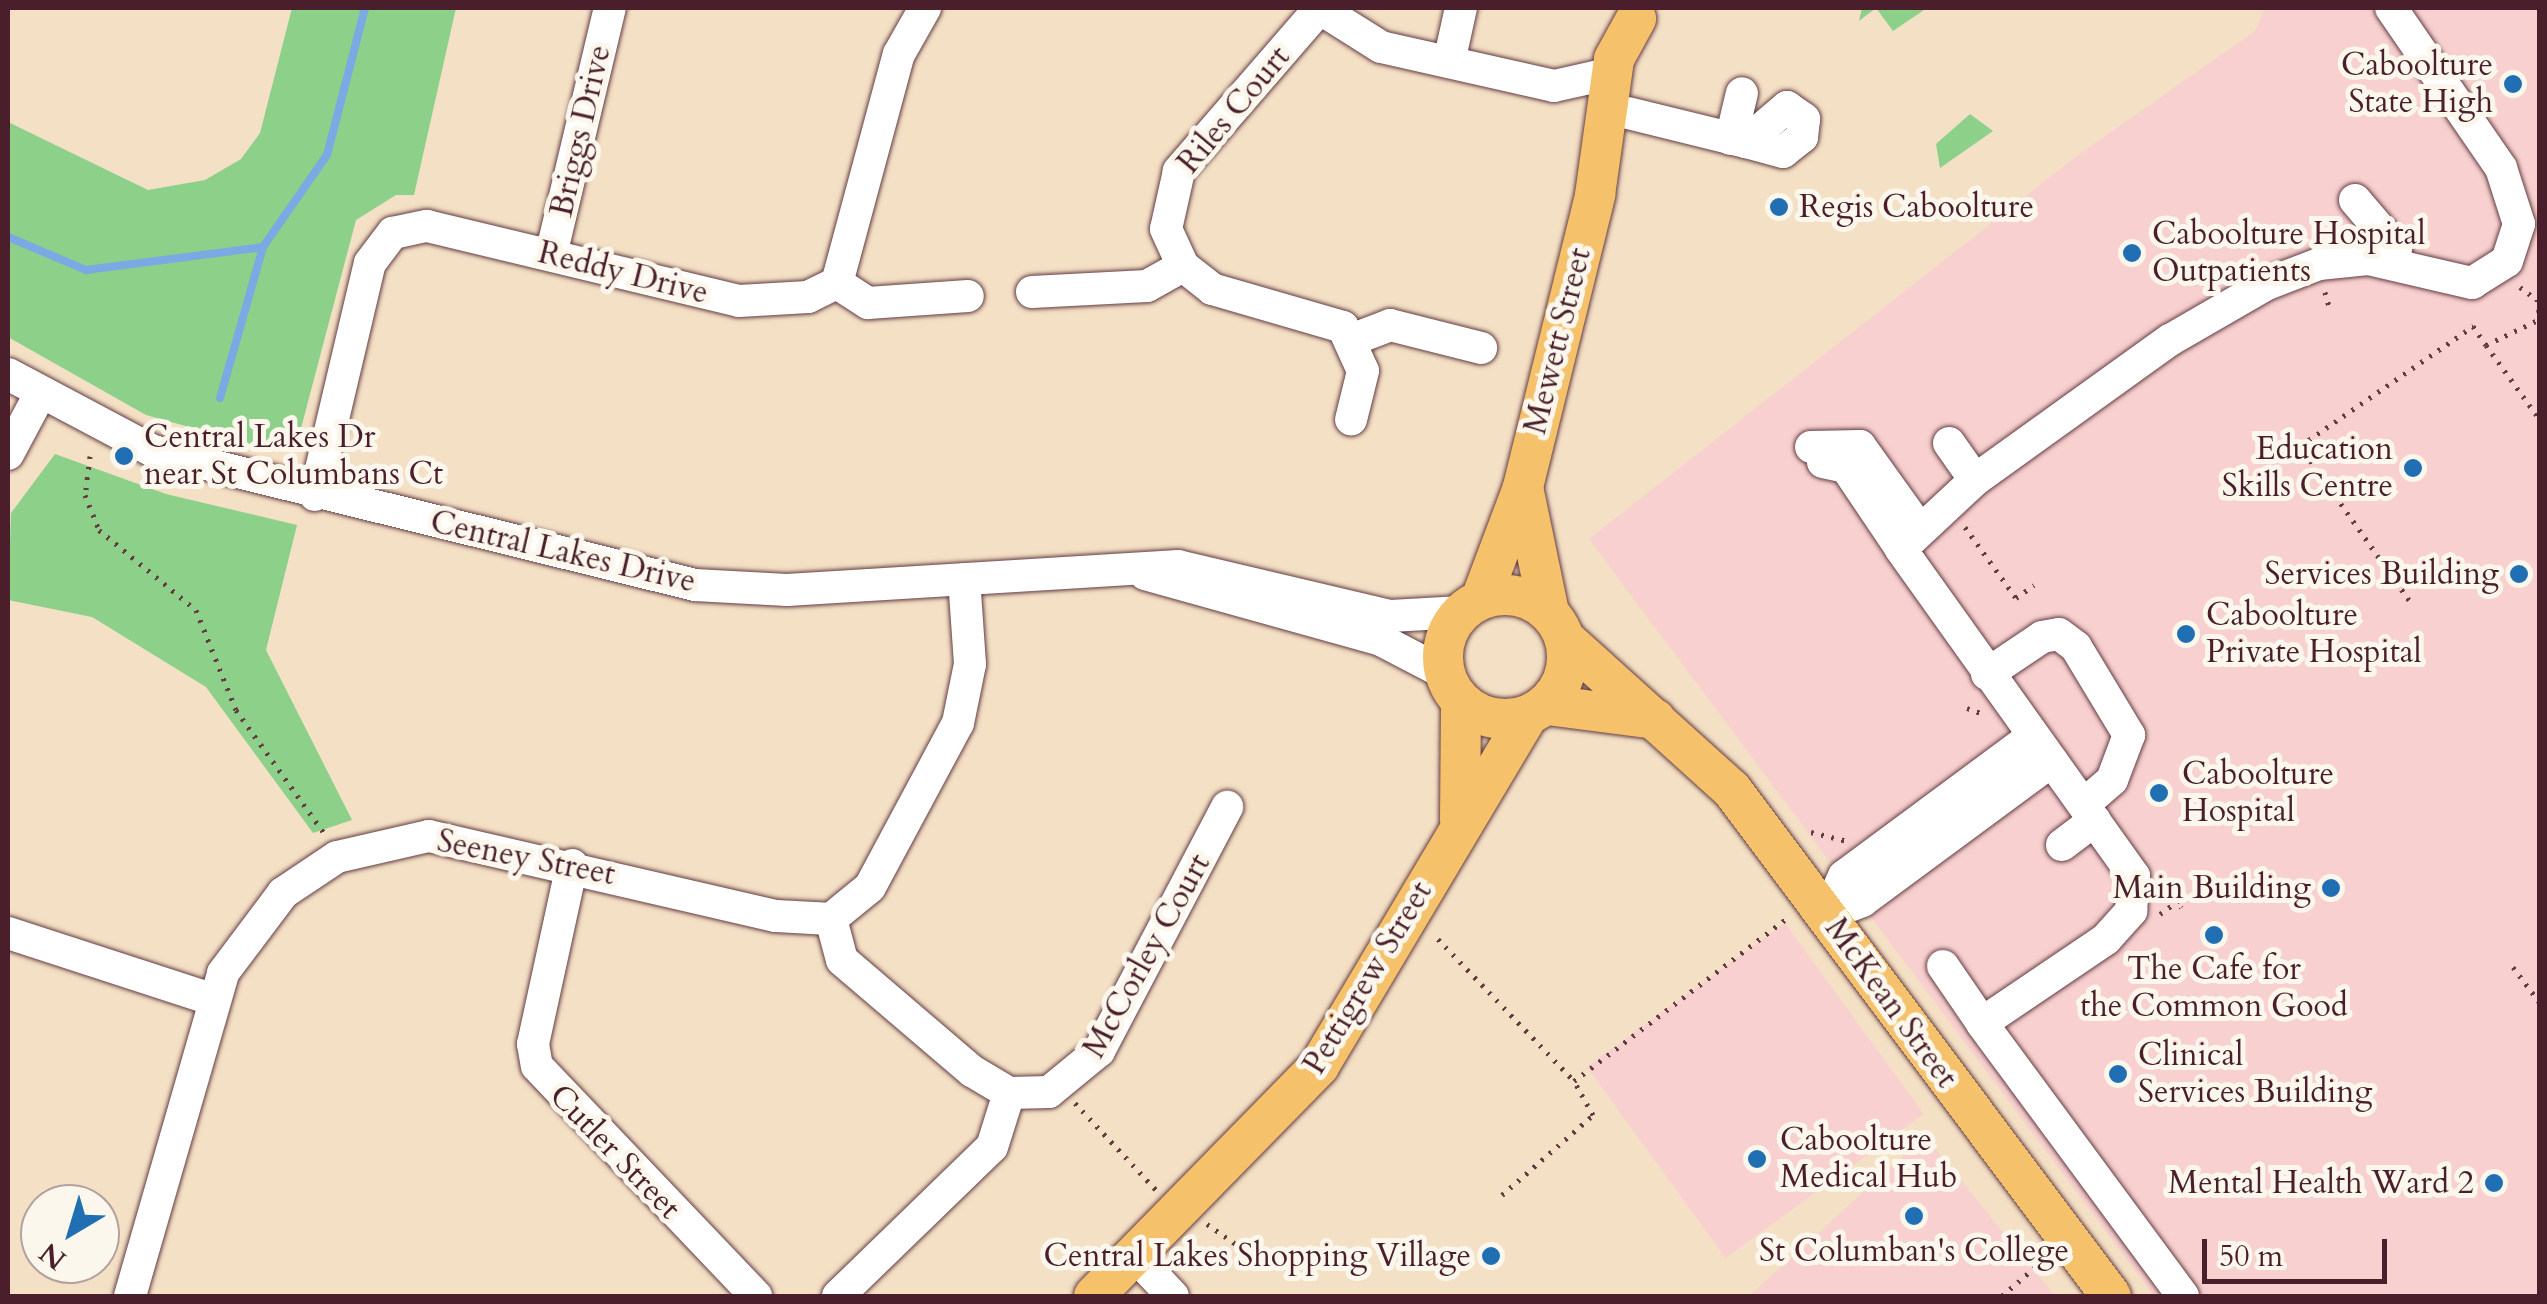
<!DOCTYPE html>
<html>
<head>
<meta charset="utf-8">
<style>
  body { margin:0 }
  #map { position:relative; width:2547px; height:1304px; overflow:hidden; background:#f4e0c5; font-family:Cardo,serif }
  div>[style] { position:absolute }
  .built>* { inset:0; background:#f7d0cf; transform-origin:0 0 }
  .green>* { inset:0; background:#8cd08a }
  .stream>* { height:8px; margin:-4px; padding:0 4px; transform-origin:4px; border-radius:4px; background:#7aa9e4 }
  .path>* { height:5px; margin-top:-2.5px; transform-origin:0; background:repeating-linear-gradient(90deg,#643c42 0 2.5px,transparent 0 10.5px) }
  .roads { filter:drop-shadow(0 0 2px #643c42) drop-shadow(0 0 2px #643c42) }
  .minor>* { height:32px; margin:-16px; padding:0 16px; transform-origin:16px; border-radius:16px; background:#fff }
  .major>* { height:40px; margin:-20px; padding:0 20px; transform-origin:20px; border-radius:20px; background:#f5c16b }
  .major>.ring { margin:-20px; padding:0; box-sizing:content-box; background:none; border:40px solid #f5c16b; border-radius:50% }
  .dots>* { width:28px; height:28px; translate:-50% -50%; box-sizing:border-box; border:5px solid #fbf7ec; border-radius:50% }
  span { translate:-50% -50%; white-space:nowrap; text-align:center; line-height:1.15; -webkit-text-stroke:10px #fbf7ec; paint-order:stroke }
  .poi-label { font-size:32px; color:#4a1f2b }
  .right { translate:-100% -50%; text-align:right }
  .left { translate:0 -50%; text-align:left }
  .street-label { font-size:32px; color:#4a1f2b }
  .frame { position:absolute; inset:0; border:10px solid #4a1f2b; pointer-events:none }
  .north { position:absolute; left:20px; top:1184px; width:100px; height:100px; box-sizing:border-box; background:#fbf7ec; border:2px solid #b4a19f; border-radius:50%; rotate:218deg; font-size:28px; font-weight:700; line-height:40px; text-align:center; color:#4a1f2b }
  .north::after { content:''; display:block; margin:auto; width:35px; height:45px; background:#1f6fb2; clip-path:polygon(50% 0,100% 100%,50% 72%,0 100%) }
  .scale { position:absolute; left:2202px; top:1239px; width:185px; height:45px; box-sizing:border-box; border:5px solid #4a1f2b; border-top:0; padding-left:12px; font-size:30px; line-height:35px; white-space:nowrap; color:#4a1f2b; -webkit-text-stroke:8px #fbf7ec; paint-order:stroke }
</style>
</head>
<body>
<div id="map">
  <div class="built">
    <i style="clip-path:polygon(2265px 8px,2539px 8px,2539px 1296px,2154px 1296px,1589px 539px,2077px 156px,2255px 31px)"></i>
    <i style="left:1785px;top:923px;width:236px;height:245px;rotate:54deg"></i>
    <i style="clip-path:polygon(1925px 1136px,2055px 1296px,1749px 1296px)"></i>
  </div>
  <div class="green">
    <i style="clip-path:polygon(292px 8px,456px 8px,414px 195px,396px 195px,356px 220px,300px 432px,279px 452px,146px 415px,8px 337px,8px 122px,148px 190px,205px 180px,241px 159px,260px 133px)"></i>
    <i style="clip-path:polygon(1862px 8px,1927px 8px,1893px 31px,1876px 8px,1859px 21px)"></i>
    <i style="clip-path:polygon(1970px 114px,1993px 131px,1940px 168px,1936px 144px)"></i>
    <i style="clip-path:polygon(55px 454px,166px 494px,297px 525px,266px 650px,352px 820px,313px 833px,206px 687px,92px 617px,8px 600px,11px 513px)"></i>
  </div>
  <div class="stream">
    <i style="left:8px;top:237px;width:85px;rotate:22.9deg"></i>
    <i style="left:86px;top:270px;width:178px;rotate:-7.4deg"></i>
    <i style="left:263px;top:247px;width:112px;rotate:-55.2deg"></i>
    <i style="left:327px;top:155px;width:152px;rotate:-75.5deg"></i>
    <i style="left:220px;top:398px;width:157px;rotate:-74.1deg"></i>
  </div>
  <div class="path">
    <i style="left:2520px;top:287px;width:21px;rotate:37deg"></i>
    <i style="left:2325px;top:292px;width:19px;rotate:74deg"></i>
    <i style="left:2537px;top:299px;width:19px;rotate:81deg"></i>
    <i style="left:2486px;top:345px;width:92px;rotate:54.2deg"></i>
    <i style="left:90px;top:456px;width:39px;rotate:97deg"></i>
    <i style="left:85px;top:495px;width:38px;rotate:68deg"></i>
    <i style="left:99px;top:530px;width:126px;rotate:39.5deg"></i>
    <i style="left:196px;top:610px;width:108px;rotate:68.2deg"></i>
    <i style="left:236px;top:710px;width:151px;rotate:54.4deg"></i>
    <i style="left:1965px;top:527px;width:87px;rotate:54.3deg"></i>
    <i style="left:2016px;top:598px;width:22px;rotate:-36deg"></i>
    <i style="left:2409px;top:600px;width:189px;rotate:-125.3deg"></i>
    <i style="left:2300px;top:446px;width:211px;rotate:-34.7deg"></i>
    <i style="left:2473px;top:326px;width:23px;rotate:56deg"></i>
    <i style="left:2486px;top:345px;width:60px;rotate:-25.7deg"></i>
    <i style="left:1967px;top:708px;width:15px;rotate:20deg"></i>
    <i style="left:1811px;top:832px;width:37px;rotate:14deg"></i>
    <i style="left:2163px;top:881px;width:32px;rotate:55deg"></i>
    <i style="left:2160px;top:914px;width:22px;rotate:-36deg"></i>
    <i style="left:1438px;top:939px;width:197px;rotate:46.2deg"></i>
    <i style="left:2513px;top:967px;width:45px;rotate:53.1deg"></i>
    <i style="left:2540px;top:1036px;width:1px;rotate:90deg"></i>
    <i style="left:1075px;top:1103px;width:119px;rotate:47deg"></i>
    <i style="left:1502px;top:1195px;width:121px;rotate:-41.3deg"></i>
    <i style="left:1593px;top:1115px;width:39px;rotate:-119deg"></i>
    <i style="left:1574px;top:1081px;width:268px;rotate:-37.4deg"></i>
    <i style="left:1207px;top:1224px;width:56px;rotate:34.8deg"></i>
    <i style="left:2002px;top:1296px;width:53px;rotate:-41.2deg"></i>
  </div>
  <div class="roads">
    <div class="minor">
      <i style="left:1319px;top:8px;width:73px;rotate:32.2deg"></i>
      <i style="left:1381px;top:47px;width:177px;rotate:12.7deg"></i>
      <i style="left:1554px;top:86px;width:59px;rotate:-12.6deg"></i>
      <i style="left:1320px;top:8px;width:216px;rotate:130.9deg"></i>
      <i style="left:1179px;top:171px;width:59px;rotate:102.6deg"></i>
      <i style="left:1166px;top:229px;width:41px;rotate:65.3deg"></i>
      <i style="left:1183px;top:266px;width:37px;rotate:38deg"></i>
      <i style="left:1212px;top:289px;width:136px;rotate:16.2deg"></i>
      <i style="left:1343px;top:327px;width:48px;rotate:65.6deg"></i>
      <i style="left:1363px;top:371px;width:50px;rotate:103.8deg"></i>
      <i style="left:1449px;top:62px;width:55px;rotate:-77.5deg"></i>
      <i style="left:1628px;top:113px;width:122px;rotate:13.8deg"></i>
      <i style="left:1746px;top:142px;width:54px;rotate:-40.5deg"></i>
      <i style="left:1787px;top:107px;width:21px;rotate:35deg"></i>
      <i style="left:1804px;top:119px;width:18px;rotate:96deg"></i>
      <i style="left:1802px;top:137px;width:24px;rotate:142deg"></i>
      <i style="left:1783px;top:152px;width:38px;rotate:-165deg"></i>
      <i style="left:1731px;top:139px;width:47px;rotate:-76.6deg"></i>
      <i style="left:2355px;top:200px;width:63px;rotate:49.5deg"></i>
      <i style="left:2396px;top:248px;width:14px;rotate:98deg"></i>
      <i style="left:551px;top:255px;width:254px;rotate:-76.6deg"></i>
      <i style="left:837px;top:283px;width:37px;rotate:33deg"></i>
      <i style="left:868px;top:303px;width:100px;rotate:-4deg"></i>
      <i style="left:1032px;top:292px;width:115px;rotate:-3deg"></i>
      <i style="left:1147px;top:286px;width:41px;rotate:-29.1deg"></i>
      <i style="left:1354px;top:339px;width:39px;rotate:-21deg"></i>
      <i style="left:1390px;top:325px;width:94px;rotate:14.2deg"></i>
      <i style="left:8px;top:374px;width:164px;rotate:28deg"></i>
      <i style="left:153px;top:451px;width:558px;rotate:13.89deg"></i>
      <i style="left:695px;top:585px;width:92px;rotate:3.1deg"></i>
      <i style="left:787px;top:590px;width:392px;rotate:-3.5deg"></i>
      <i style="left:1178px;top:566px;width:218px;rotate:13.3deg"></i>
      <i style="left:1390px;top:616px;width:72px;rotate:-3.2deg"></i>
      <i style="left:1949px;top:443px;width:45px;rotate:54.9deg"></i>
      <i style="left:1811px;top:447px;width:49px;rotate:-1.2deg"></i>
      <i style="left:1860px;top:446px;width:100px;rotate:54.4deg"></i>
      <i style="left:8px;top:454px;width:68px;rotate:-61.9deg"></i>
      <i style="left:1823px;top:462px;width:24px;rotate:12deg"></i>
      <i style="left:1846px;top:467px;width:99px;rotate:56.1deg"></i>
      <i style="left:315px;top:495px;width:238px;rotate:-76.7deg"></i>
      <i style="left:370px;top:263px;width:38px;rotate:-53deg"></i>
      <i style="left:393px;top:233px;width:35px;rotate:-12deg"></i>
      <i style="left:427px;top:226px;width:321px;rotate:13.5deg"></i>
      <i style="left:739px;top:301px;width:69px;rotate:-3.3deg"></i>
      <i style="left:808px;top:297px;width:32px;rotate:-26deg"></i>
      <i style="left:837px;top:283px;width:237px;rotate:-74.9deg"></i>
      <i style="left:899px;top:54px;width:53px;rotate:-60.5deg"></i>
      <i style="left:1145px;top:574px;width:245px;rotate:15.6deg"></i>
      <i style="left:1381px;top:640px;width:71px;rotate:27.6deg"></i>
      <i style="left:1987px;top:674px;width:66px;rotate:-33.9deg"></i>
      <i style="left:2042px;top:637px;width:17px;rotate:-10deg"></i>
      <i style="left:2059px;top:634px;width:21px;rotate:37deg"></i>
      <i style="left:2076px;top:647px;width:103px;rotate:58.9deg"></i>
      <i style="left:2129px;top:735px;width:48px;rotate:110.7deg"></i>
      <i style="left:2112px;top:780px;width:37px;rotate:139deg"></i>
      <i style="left:2062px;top:845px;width:41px;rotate:-37.1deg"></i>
      <i style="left:572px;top:865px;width:183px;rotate:102.3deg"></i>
      <i style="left:533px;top:1044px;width:22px;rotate:80deg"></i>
      <i style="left:537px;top:1066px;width:318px;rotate:46.4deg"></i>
      <i style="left:1826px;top:915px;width:43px;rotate:-65.2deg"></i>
      <i style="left:1844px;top:876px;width:235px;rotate:-36.5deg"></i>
      <i style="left:1826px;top:915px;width:39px;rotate:-21deg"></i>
      <i style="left:1862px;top:901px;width:236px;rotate:-36.4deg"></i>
      <i style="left:831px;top:919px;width:42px;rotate:75deg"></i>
      <i style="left:842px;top:960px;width:171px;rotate:40.5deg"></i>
      <i style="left:972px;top:1071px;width:43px;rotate:30.7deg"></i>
      <i style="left:1009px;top:1093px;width:40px;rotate:-1.4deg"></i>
      <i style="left:1049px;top:1092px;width:65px;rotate:-39.4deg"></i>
      <i style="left:1099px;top:1051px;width:276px;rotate:-62.3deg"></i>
      <i style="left:8px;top:933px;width:217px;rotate:18deg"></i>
      <i style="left:1943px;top:966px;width:69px;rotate:55.6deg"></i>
      <i style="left:1135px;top:1256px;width:55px;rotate:46.5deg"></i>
      <i style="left:130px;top:1296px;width:336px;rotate:-73.9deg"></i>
      <i style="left:223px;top:973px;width:100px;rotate:-53.1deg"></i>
      <i style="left:283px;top:893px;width:65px;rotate:-33.7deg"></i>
      <i style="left:337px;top:857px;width:94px;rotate:-12.9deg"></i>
      <i style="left:429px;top:836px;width:356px;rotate:13deg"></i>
      <i style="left:776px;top:916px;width:55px;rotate:3.1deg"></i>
      <i style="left:831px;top:919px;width:50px;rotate:-39.4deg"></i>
      <i style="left:870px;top:887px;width:186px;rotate:-61.8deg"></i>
      <i style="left:958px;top:723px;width:60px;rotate:-78.5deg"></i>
      <i style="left:970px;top:664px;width:85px;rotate:-94deg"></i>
      <i style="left:838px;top:1296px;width:214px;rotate:-44.1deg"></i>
      <i style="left:992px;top:1147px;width:57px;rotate:-72.5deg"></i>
      <i style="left:2183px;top:1296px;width:339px;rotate:-126.4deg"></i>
      <i style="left:1982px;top:1023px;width:150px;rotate:-34.1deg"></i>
      <i style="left:2106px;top:939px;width:38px;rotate:-48deg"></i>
      <i style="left:2131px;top:911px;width:35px;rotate:-85deg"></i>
      <i style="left:2134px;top:876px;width:402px;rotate:-125.5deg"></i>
      <i style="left:1901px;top:549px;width:101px;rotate:-43deg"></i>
      <i style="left:1975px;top:480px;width:240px;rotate:-35.7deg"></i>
      <i style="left:2170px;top:340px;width:112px;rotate:-30deg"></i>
      <i style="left:2267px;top:284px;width:56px;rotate:-21deg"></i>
      <i style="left:2319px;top:264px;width:49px;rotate:-5.8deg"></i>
      <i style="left:2368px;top:259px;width:107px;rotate:13deg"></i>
      <i style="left:2472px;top:283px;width:41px;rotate:-32.2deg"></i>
      <i style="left:2507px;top:261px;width:39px;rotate:-72deg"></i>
      <i style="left:2519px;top:224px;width:59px;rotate:-107.8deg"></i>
      <i style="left:2501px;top:168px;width:194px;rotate:-124.5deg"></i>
    </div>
    <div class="major">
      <i style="left:1523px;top:487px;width:129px;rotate:78.3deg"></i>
      <i class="ring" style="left:1443px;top:595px;width:84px;height:84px"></i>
      <i style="left:1481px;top:599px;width:120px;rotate:-69.4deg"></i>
      <i style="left:1523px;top:487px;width:301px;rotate:-76.1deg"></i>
      <i style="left:1595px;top:195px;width:137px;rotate:-82deg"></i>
      <i style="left:1614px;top:59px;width:46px;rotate:-61.2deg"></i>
      <i style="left:1565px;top:639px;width:225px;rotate:42.1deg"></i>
      <i style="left:1732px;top:790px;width:632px;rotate:53.17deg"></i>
      <i style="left:1547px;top:705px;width:109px;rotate:7.4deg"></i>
      <i style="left:1460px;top:820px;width:118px;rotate:-89.5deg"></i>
      <i style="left:1094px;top:1296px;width:322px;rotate:-45.6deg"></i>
      <i style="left:1319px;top:1066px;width:408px;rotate:-59.2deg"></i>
    </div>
  </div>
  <div class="dots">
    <i style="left:2513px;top:84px;background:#1f6fb2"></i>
    <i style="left:1779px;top:207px;background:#1f6fb2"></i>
    <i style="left:2132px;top:253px;background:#1f6fb2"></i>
    <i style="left:124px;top:456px;background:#1f6fb2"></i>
    <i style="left:2413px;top:468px;background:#1f6fb2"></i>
    <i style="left:2519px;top:574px;background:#1f6fb2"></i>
    <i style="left:2186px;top:634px;background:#1f6fb2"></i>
    <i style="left:2159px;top:793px;background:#1f6fb2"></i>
    <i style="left:2331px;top:888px;background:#1f6fb2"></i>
    <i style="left:2214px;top:935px;background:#1f6fb2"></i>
    <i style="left:2118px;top:1074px;background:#1f6fb2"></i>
    <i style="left:1757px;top:1159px;background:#1f6fb2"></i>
    <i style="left:2494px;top:1183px;background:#1f6fb2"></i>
    <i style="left:1914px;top:1216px;background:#1f6fb2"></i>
    <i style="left:1491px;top:1256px;background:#1f6fb2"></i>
  </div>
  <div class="poi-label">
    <span class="right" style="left:2493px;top:84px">Caboolture<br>State High</span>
    <span class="left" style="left:1799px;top:207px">Regis Caboolture</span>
    <span class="left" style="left:2152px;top:253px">Caboolture Hospital<br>Outpatients</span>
    <span class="left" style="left:144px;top:456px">Central Lakes Dr<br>near St Columbans Ct</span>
    <span class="right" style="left:2393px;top:468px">Education<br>Skills Centre</span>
    <span class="right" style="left:2499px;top:574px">Services Building</span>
    <span class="left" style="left:2206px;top:634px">Caboolture<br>Private Hospital</span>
    <span class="left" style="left:2182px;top:793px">Caboolture<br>Hospital</span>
    <span class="right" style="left:2311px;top:888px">Main Building</span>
    <span style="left:2214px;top:988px">The Cafe for<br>the Common Good</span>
    <span class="left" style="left:2138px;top:1074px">Clinical<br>Services Building</span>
    <span class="left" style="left:1780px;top:1159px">Caboolture<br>Medical Hub</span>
    <span class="right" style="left:2474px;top:1183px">Mental Health Ward 2</span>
    <span style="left:1914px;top:1251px">St Columban's College</span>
    <span class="right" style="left:1471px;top:1256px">Central Lakes Shopping Village</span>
  </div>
  <div class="street-label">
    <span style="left:1234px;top:110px;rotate:-50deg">Riles Court</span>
    <span style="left:581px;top:131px;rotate:-77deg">Briggs Drive</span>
    <span style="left:623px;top:273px;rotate:14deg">Reddy Drive</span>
    <span style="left:1558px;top:341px;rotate:-76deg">Mewett Street</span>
    <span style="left:563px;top:552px;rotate:13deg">Central Lakes Drive</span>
    <span style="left:526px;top:858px;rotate:11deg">Seeney Street</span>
    <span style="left:1147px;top:956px;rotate:-61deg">McCorley Court</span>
    <span style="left:1368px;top:978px;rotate:-59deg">Pettigrew Street</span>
    <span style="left:1891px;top:1003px;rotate:54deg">McKean Street</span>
    <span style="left:615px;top:1152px;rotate:46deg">Cutler Street</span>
  </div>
  <div class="frame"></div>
  <div class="north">N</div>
  <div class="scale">50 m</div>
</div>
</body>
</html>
